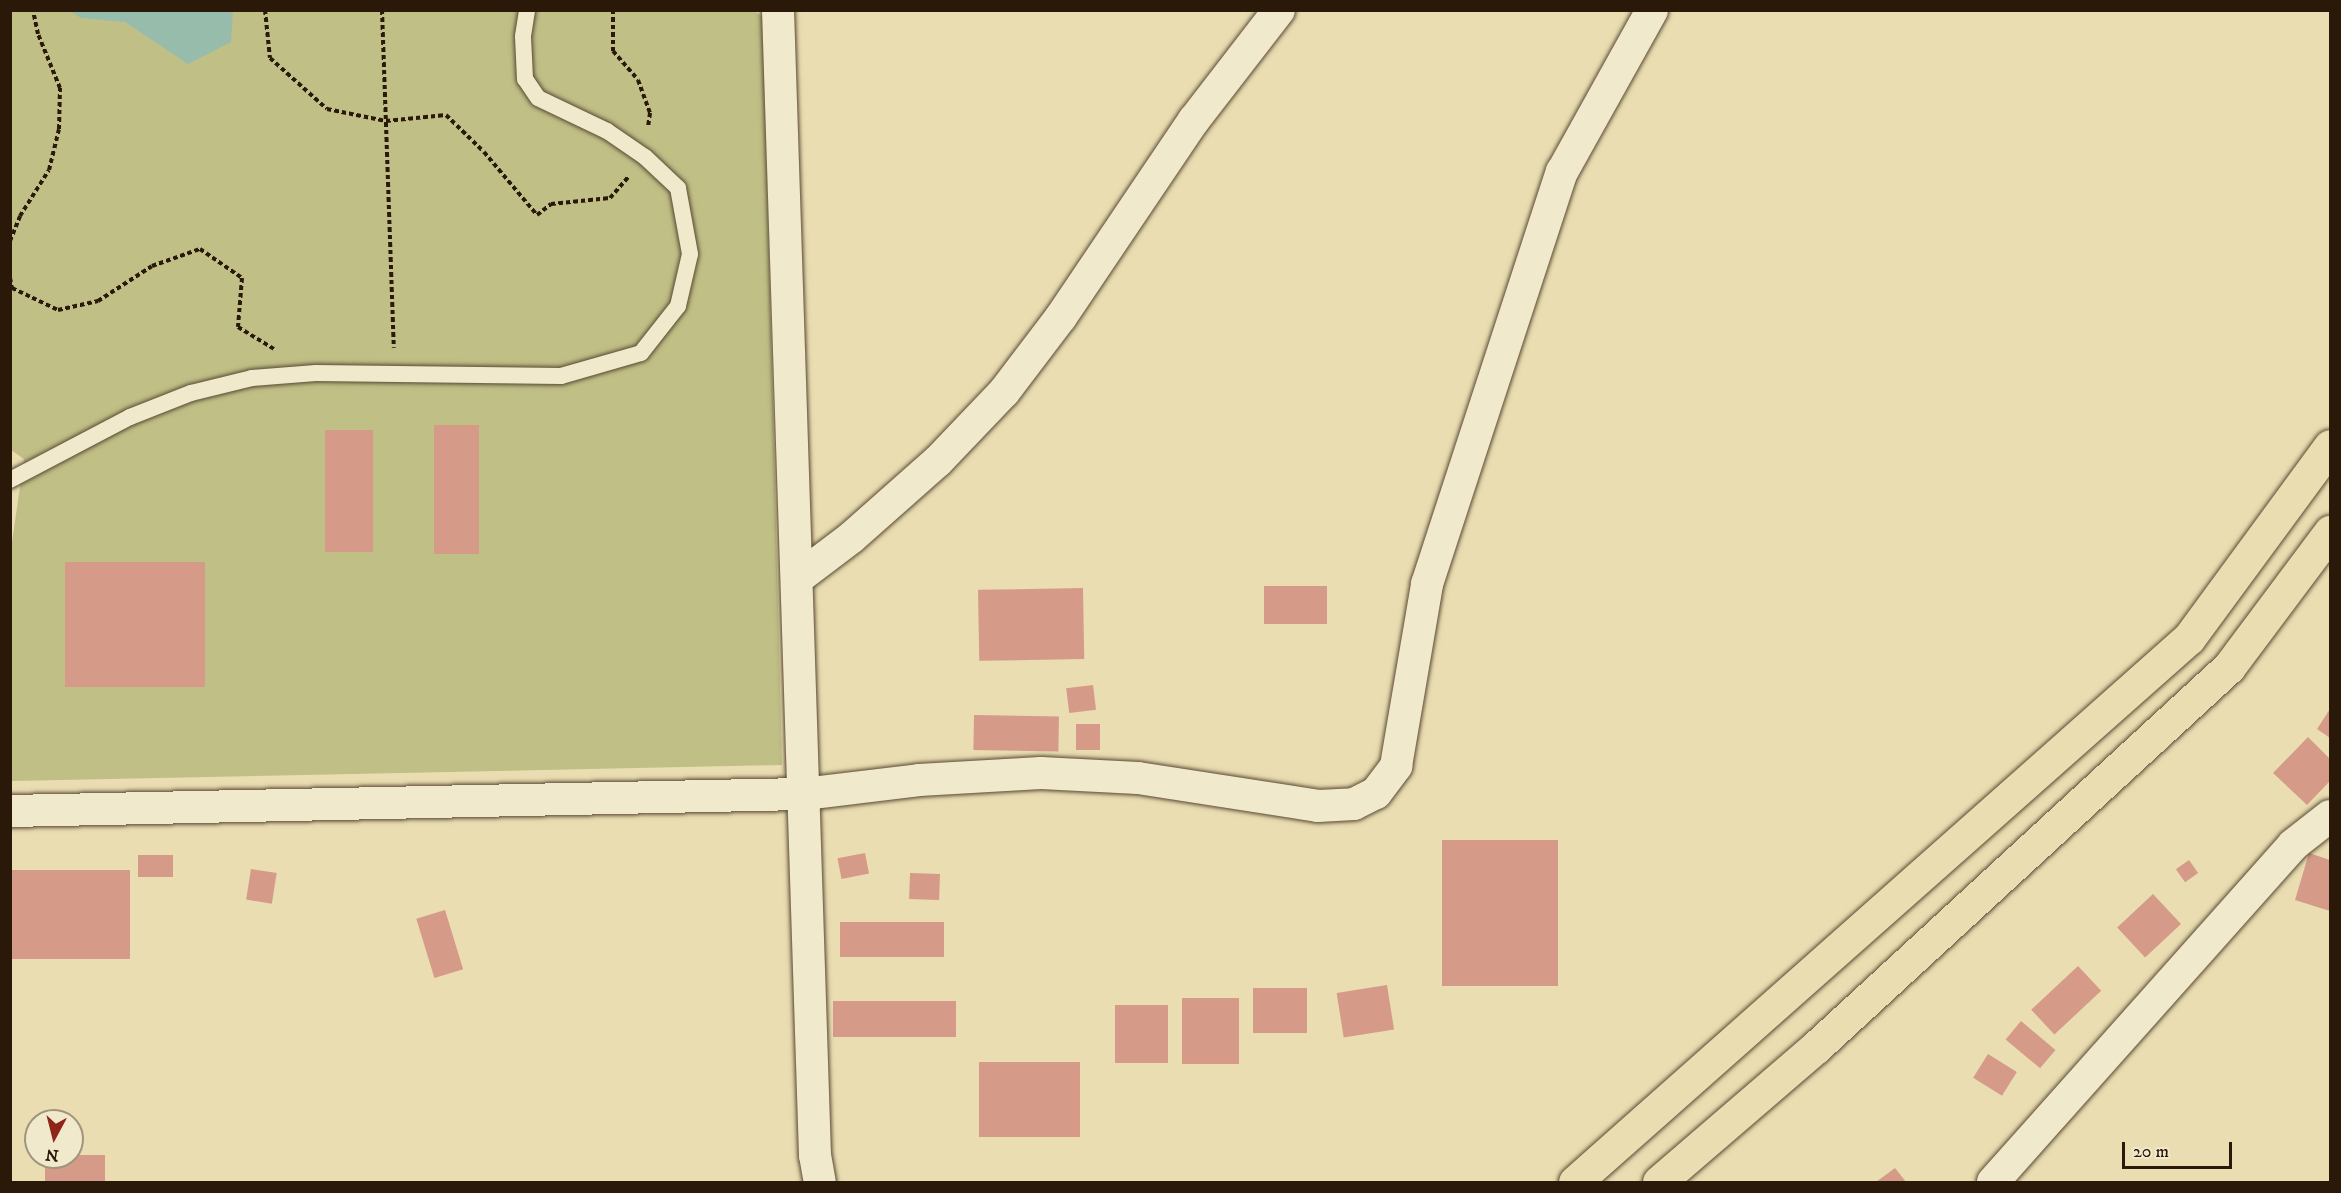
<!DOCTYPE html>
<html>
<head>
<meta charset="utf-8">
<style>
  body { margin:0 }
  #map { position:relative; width:2341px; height:1193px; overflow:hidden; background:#e9ddb1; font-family:"IM FELL DW Pica",serif }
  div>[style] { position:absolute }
  .green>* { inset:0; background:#bfbf86 }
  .water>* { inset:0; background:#97bcac }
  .building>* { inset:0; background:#d69a89; transform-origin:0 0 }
  .path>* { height:4px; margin-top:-2px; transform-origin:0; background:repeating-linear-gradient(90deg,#2a1809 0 4.5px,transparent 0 7.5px) }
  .roads { filter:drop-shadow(0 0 2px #5a4933) drop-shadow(0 0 2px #5a4933) }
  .service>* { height:16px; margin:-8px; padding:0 8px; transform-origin:8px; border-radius:8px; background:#f1e9cc }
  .minor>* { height:32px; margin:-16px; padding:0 16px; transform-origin:16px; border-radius:16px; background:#f1e9cc }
  .primary>* { height:33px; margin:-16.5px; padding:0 16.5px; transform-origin:16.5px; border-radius:16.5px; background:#e9ddb1 }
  span { translate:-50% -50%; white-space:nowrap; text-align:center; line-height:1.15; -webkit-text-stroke:6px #f1e9cc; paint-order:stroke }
  .frame { position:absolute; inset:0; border:12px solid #2a1809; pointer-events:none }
  .north { position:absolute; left:24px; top:1109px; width:60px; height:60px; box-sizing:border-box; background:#f1e9cc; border:2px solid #a1957e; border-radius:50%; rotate:187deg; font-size:16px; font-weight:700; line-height:24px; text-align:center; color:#2a1809 }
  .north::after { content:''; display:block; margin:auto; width:21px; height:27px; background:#8f2418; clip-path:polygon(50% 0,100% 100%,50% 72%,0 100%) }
  .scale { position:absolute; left:2122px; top:1142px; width:110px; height:27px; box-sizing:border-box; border:3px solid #2a1809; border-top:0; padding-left:8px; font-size:18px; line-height:21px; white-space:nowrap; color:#2a1809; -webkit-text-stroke:4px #f1e9cc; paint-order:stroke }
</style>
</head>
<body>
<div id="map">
  <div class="green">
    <i style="clip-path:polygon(753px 10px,763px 17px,782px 765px,11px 781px,10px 556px,24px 459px,11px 450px,11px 11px)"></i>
  </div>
  <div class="water">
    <i style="clip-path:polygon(70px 11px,233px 11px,231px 42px,188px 64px,125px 22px,81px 18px)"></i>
  </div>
  <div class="building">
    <i style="left:479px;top:425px;width:129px;height:45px;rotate:90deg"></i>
    <i style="left:325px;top:430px;width:48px;height:122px"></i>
    <i style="left:205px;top:562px;width:125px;height:140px;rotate:90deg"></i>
    <i style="left:1327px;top:586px;width:38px;height:63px;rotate:90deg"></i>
    <i style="left:1083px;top:588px;width:71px;height:105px;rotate:89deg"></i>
    <i style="left:1093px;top:685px;width:25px;height:27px;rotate:83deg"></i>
    <i style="clip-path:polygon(2330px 709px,2330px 738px,2317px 729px)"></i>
    <i style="left:974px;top:715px;width:85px;height:35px;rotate:1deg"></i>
    <i style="left:1076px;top:724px;width:24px;height:26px"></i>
    <i style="clip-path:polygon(2308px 737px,2330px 759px,2330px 781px,2307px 805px,2273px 773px)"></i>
    <i style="left:1442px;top:840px;width:116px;height:146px"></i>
    <i style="left:865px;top:853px;width:21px;height:28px;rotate:79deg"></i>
    <i style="clip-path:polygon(2309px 853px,2330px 860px,2330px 911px,2295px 900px)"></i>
    <i style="left:138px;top:855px;width:35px;height:22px"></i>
    <i style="left:2189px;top:860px;width:16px;height:16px;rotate:55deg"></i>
    <i style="left:251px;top:869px;width:26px;height:31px;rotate:9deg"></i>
    <i style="left:10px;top:870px;width:120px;height:89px"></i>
    <i style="left:940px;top:874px;width:26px;height:30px;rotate:92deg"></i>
    <i style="left:2153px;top:894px;width:41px;height:49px;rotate:47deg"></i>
    <i style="left:445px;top:910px;width:62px;height:30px;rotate:73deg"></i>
    <i style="left:840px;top:922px;width:104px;height:35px"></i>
    <i style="left:2078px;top:966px;width:34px;height:64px;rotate:47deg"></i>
    <i style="left:1387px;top:985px;width:45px;height:51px;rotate:81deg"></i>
    <i style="left:1307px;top:988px;width:45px;height:54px;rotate:90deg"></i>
    <i style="left:1182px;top:998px;width:57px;height:66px"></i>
    <i style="left:833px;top:1001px;width:123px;height:36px"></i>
    <i style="left:1115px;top:1005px;width:53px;height:58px"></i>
    <i style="left:2021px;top:1021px;width:45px;height:24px;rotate:40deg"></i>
    <i style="left:1988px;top:1054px;width:34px;height:28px;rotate:32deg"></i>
    <i style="left:979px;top:1062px;width:101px;height:75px"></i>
    <i style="left:105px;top:1155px;width:27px;height:60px;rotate:90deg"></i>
    <i style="clip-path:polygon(1895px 1168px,1906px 1182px,1876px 1182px)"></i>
  </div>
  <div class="path">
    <i style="left:265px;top:10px;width:48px;rotate:84.1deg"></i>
    <i style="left:270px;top:58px;width:76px;rotate:41.8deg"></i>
    <i style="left:327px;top:109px;width:60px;rotate:11.5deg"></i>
    <i style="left:386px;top:121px;width:60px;rotate:-5.7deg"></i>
    <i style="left:446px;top:115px;width:53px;rotate:44.2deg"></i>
    <i style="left:484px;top:152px;width:82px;rotate:49.9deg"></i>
    <i style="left:537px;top:215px;width:18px;rotate:-38deg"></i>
    <i style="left:551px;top:204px;width:59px;rotate:-5.8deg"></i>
    <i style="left:610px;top:198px;width:29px;rotate:-49deg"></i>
    <i style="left:382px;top:10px;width:338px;rotate:88deg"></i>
    <i style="left:613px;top:10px;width:41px;rotate:90deg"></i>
    <i style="left:613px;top:51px;width:38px;rotate:49deg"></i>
    <i style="left:638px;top:80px;width:35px;rotate:70deg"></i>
    <i style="left:650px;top:113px;width:14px;rotate:98deg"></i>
    <i style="left:10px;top:241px;width:27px;rotate:-68deg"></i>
    <i style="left:20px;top:216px;width:54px;rotate:-57.8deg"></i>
    <i style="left:49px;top:170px;width:42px;rotate:-76.3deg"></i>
    <i style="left:59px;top:129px;width:41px;rotate:-88.6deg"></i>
    <i style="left:60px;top:88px;width:58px;rotate:-112.2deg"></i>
    <i style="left:38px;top:34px;width:25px;rotate:-102deg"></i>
    <i style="left:10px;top:278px;width:10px;rotate:79deg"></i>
    <i style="left:12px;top:288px;width:51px;rotate:25.6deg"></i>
    <i style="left:58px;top:310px;width:41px;rotate:-12.7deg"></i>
    <i style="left:98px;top:301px;width:64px;rotate:-32.9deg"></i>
    <i style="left:152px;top:266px;width:51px;rotate:-19.5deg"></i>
    <i style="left:200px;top:249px;width:51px;rotate:34.6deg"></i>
    <i style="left:242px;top:278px;width:49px;rotate:94.7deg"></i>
    <i style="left:238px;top:327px;width:42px;rotate:31.4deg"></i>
  </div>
  <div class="roads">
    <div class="service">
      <i style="left:10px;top:480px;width:136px;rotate:-27.7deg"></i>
      <i style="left:130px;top:417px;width:66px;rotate:-21.5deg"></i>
      <i style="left:191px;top:393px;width:63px;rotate:-13.8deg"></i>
      <i style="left:252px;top:378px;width:64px;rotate:-4.5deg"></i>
      <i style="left:316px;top:373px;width:245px;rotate:0.7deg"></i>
      <i style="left:561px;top:376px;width:83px;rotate:-16deg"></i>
      <i style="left:641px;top:353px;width:60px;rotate:-51.8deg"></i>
      <i style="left:678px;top:306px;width:53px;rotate:-77deg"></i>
      <i style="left:690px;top:254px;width:67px;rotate:-100.3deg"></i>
      <i style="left:678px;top:188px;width:45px;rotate:-136.8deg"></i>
      <i style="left:645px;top:157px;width:46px;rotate:-145.6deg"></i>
      <i style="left:607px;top:131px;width:76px;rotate:-154.4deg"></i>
      <i style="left:538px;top:98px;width:23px;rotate:-124deg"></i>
      <i style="left:525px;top:79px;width:43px;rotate:-92.7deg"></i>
      <i style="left:523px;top:36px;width:26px;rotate:-81deg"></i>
    </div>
    <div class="minor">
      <i style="left:778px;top:10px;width:1146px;rotate:88.15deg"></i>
      <i style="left:815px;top:1155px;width:27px;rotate:80deg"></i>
      <i style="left:798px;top:578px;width:68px;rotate:-37.2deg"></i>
      <i style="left:852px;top:537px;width:115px;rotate:-41.5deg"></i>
      <i style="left:938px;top:461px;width:95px;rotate:-46.3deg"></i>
      <i style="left:1004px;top:392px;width:94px;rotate:-52.8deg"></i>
      <i style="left:1061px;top:317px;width:238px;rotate:-56deg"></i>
      <i style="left:1194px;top:120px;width:139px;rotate:-52.3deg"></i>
      <i style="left:10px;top:811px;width:794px;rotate:-1.23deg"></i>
      <i style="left:804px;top:794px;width:116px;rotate:-6.9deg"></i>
      <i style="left:919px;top:780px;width:122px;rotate:-3.3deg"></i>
      <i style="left:1041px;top:773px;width:97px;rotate:3deg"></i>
      <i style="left:1138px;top:778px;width:182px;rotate:8.8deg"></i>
      <i style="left:1318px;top:806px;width:36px;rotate:-3deg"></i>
      <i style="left:1354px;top:804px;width:25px;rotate:-27deg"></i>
      <i style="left:1376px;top:793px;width:34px;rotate:-53deg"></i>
      <i style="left:1396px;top:766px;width:185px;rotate:-80.3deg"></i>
      <i style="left:1427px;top:584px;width:434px;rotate:-71.9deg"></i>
      <i style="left:1562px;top:172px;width:185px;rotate:-60.9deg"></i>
      <i style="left:1993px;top:1182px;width:451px;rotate:-48.3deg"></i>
      <i style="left:2293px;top:845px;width:47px;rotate:-38.1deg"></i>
    </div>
    <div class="primary">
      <i style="left:1575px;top:1182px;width:820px;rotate:-41.54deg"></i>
      <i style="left:2189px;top:638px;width:238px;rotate:-53.7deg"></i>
      <i style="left:1659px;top:1182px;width:207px;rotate:-40.7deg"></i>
      <i style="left:1816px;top:1047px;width:561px;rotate:-42.62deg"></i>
      <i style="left:2229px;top:667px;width:169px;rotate:-53.2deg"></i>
    </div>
  </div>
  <div class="frame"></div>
  <div class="north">N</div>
  <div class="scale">20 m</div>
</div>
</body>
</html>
